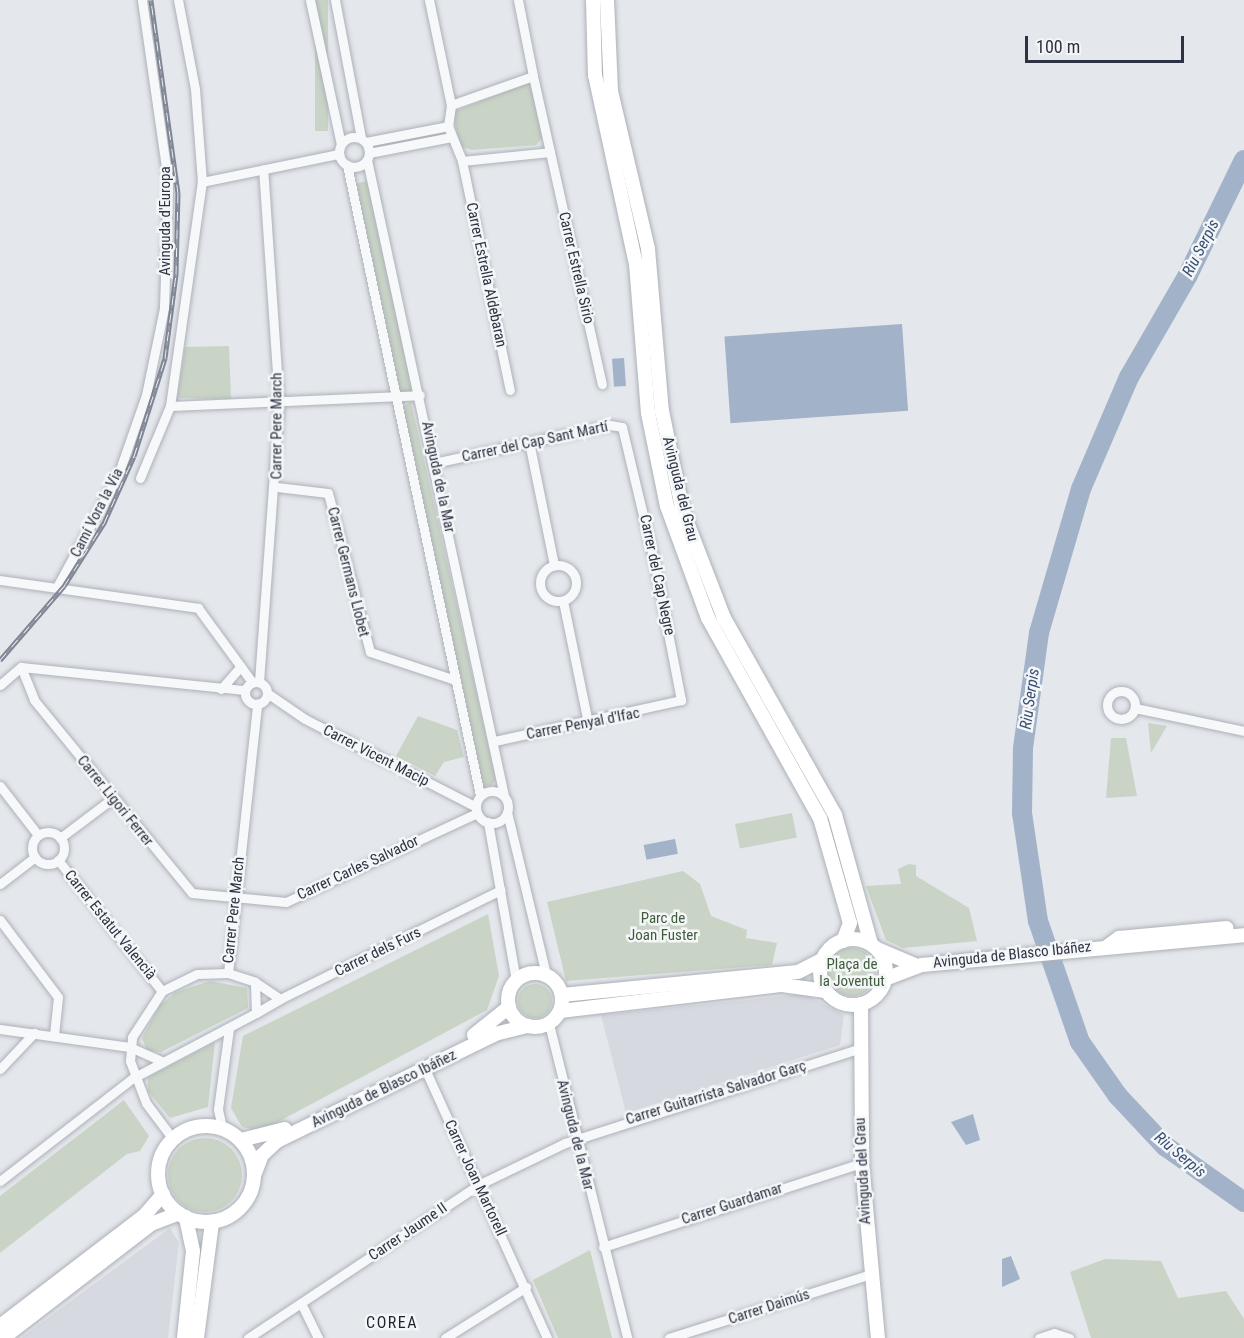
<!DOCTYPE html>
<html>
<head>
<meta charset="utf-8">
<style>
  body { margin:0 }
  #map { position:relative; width:1244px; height:1338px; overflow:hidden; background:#e4e7eb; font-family:"Roboto Condensed",sans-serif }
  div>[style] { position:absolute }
  .built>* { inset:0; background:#d7d9e0 }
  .green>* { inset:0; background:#c9d4c6; transform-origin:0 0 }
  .round { border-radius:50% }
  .water>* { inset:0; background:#a2b2c8; transform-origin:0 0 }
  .river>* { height:20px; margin:-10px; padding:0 10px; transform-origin:10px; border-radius:10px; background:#a2b2c8 }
  .roads { filter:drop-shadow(0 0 2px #adb1b9) drop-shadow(0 0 2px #adb1b9) }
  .street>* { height:9px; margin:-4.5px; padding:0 4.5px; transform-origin:4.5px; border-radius:4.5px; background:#f7f8fa }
  .street>.ring { margin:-4.5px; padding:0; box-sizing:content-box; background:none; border:9px solid #f7f8fa; border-radius:50% }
  .secondary>* { height:14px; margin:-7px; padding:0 7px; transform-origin:7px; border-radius:7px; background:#fff }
  .secondary>.ring { margin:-7px; padding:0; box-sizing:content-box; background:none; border:14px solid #fff; border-radius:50% }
  .rail>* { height:5px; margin-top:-2.5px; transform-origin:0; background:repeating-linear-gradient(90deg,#f4f6f8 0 9px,#7f8594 0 18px); box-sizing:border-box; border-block:2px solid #7f8594 }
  span { translate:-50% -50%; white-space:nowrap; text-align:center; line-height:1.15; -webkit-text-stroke:5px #f4f6f8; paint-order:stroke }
  .street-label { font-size:15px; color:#2d3343 }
  .park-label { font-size:15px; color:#3f5d3b }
  .water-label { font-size:16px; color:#395074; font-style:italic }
  .neighbourhood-label { font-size:16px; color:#1f2434; letter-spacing:1.5px }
  .scale { position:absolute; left:1025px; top:36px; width:159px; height:27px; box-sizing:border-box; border:3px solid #2d3343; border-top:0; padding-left:8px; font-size:18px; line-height:21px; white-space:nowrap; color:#2d3343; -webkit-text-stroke:4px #f4f6f8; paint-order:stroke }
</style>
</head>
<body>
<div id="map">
  <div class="built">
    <i style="clip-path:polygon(804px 994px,844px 1015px,840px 1045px,626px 1113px,601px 1015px)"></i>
    <i style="clip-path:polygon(170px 1228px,179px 1243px,168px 1338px,21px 1338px)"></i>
  </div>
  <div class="green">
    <i style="left:315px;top:0;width:13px;height:131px"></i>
    <i style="clip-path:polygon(527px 83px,532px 85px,544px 136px,536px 145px,472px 150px,459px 146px,453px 112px)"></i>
    <i style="clip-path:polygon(367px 181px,414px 387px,412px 393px,398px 391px,354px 184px)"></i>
    <i style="clip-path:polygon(229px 346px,231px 399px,177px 398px,185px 347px)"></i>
    <i style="clip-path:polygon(411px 402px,496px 780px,492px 785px,483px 787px,400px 408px)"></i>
    <i style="clip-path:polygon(418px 716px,457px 730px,464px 757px,444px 762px,435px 776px,396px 756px)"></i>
    <i style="clip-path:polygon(1148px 723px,1167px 726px,1151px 753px)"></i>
    <i style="clip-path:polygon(1111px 738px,1126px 738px,1137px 796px,1106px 798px)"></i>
    <i style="left:792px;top:813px;width:25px;height:58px;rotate:79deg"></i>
    <i style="clip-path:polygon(909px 864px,916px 865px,916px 876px,969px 908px,977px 941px,903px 948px,886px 940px,866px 886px,901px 884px,898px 869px)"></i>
    <i style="clip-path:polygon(683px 871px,700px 884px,711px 916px,747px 930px,746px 938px,777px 943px,772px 965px,566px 981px,547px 902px)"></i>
    <i style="clip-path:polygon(488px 914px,499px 976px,487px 1010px,261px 1131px,242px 1127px,231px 1108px,243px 1036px)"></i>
    <i class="round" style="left:828px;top:948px;width:48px;height:48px"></i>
    <i style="clip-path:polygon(210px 981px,247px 988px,248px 1008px,161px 1052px,147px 1051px,142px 1038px,160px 1005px,176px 992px)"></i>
    <i class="round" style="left:518px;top:984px;width:34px;height:34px"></i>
    <i style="clip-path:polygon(215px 1042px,208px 1107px,170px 1118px,148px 1091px,148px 1077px)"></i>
    <i style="clip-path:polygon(124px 1100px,149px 1136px,140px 1151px,127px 1154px,0 1253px,0 1196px)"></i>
    <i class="round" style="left:168px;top:1138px;width:74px;height:74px"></i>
    <i style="clip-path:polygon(590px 1250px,612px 1338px,558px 1338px,533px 1280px)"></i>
    <i style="clip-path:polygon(1105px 1259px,1161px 1261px,1178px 1298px,1226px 1291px,1244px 1319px,1244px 1338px,1091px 1338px,1070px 1272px)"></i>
  </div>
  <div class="water">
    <i style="left:902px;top:324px;width:87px;height:178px;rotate:86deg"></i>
    <i style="left:624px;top:358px;width:28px;height:12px;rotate:86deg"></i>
    <i style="left:675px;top:839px;width:15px;height:32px;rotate:79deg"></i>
    <i style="clip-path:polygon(973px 1114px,980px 1140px,966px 1145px,951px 1122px)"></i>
    <i style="clip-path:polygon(1011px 1256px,1020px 1279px,1002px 1287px,1002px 1259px)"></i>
  </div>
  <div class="river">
    <i style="left:1244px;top:160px;width:128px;rotate:116deg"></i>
    <i style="left:1188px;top:275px;width:118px;rotate:120deg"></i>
    <i style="left:1129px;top:377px;width:122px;rotate:113.2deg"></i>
    <i style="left:1081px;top:489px;width:150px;rotate:106.3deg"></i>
    <i style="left:1039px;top:633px;width:117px;rotate:97.9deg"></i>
    <i style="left:1023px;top:749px;width:64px;rotate:90.9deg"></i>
    <i style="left:1022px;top:813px;width:109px;rotate:81.6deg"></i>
    <i style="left:1038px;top:921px;width:128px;rotate:70.9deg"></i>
    <i style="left:1080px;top:1042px;width:66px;rotate:54.9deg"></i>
    <i style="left:1118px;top:1096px;width:69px;rotate:46.8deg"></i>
    <i style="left:1165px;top:1146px;width:97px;rotate:35.3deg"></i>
  </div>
  <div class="roads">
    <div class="street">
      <i style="left:310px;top:0;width:147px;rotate:77.9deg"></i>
      <i style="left:335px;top:0;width:140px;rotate:79.3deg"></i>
      <i style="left:429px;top:0;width:107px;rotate:78.2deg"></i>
      <i style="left:451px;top:105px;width:21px;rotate:98deg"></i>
      <i style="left:448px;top:126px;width:38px;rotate:68deg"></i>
      <i style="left:462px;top:161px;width:88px;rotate:-5.8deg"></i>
      <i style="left:550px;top:152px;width:78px;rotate:-102.6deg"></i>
      <i style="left:533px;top:76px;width:87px;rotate:160.5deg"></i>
      <i style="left:518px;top:0;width:77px;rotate:78.8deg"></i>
      <i class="ring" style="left:339px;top:137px;width:21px;height:21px"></i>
      <i style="left:366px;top:142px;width:84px;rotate:-11deg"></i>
      <i style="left:550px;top:152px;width:238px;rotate:77.4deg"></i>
      <i style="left:369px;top:153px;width:84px;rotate:-11deg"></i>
      <i style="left:367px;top:160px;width:651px;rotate:77.84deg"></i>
      <i style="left:462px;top:161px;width:234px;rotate:78.2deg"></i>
      <i style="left:347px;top:165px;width:644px;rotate:78.08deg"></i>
      <i style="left:202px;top:182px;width:140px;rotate:-11.6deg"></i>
      <i style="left:170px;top:406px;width:250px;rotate:-2.5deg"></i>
      <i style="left:529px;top:442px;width:126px;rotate:78.5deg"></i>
      <i style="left:434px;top:463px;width:180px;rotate:-12.2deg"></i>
      <i style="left:610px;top:425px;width:12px;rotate:9deg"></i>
      <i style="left:622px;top:427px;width:138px;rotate:76.6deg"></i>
      <i style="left:654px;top:561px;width:142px;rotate:79deg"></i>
      <i style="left:681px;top:700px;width:191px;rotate:167.6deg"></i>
      <i style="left:140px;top:478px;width:78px;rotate:-67.4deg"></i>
      <i style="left:170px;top:406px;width:226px;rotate:-81.9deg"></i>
      <i style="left:202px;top:182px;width:93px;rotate:-94.3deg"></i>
      <i style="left:195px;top:89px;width:91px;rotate:-100.8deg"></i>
      <i style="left:277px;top:487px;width:51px;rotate:6.7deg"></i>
      <i style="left:328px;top:493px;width:164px;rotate:75.2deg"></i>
      <i style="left:370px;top:652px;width:86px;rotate:18.2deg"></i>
      <i class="ring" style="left:540px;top:565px;width:27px;height:27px"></i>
      <i style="left:0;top:580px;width:200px;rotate:8deg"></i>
      <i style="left:198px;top:608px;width:92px;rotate:53.9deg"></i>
      <i style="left:58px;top:585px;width:125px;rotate:-61.4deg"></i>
      <i style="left:118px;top:475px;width:85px;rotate:-70.7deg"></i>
      <i style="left:146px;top:395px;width:89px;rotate:-78.3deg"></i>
      <i style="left:164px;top:308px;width:127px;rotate:-88.2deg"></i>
      <i style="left:168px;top:181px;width:183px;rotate:-98.2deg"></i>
      <i style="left:563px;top:601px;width:125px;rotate:78.4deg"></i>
      <i style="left:21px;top:667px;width:35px;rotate:68deg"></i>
      <i style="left:34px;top:700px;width:249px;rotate:50.7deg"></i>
      <i style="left:192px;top:893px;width:94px;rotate:5.5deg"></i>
      <i style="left:286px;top:902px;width:211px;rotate:-25deg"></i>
      <i style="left:21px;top:667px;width:225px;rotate:5.9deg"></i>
      <i class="ring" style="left:245px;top:682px;width:13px;height:13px"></i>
      <i style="left:259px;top:682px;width:281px;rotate:-85.9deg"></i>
      <i style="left:279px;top:402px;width:233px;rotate:-93.9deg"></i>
      <i style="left:0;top:685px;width:28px;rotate:-41deg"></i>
      <i style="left:221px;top:689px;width:30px;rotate:-49deg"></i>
      <i class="ring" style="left:1107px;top:691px;width:19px;height:19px"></i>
      <i style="left:267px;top:693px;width:46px;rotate:34.4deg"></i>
      <i style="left:305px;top:719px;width:192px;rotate:27.2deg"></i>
      <i style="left:1135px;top:708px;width:111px;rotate:11.9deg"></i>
      <i style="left:0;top:786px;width:62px;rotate:52.2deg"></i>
      <i class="ring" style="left:476px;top:791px;width:23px;height:23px"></i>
      <i style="left:507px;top:812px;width:168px;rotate:76.5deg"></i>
      <i style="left:488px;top:822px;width:161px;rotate:80deg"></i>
      <i class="ring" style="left:32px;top:832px;width:23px;height:23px"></i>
      <i style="left:60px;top:838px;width:65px;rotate:-36.9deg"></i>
      <i style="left:58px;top:860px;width:167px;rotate:51.6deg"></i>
      <i style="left:0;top:884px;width:44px;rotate:-37.6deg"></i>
      <i style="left:0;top:920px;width:96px;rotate:53deg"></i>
      <i style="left:58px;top:997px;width:38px;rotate:96deg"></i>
      <i style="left:228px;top:973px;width:271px;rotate:-83.8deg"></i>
      <i style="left:256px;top:1013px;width:28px;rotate:-30deg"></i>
      <i style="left:549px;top:1024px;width:324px;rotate:76deg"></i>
      <i style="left:0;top:1029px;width:131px;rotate:7.9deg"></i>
      <i style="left:130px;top:1047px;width:34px;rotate:24deg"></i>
      <i style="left:0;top:1069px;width:50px;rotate:-46.6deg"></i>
      <i style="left:425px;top:1069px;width:295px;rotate:65.6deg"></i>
      <i style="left:222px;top:1128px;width:19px;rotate:-102deg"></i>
      <i style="left:218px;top:1109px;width:81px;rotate:-82.2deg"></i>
      <i style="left:173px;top:1139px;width:45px;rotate:-126.9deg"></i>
      <i style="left:146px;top:1103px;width:45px;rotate:-110.9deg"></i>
      <i style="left:130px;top:1061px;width:24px;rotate:-85deg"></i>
      <i style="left:132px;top:1037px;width:55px;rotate:-56.9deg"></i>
      <i style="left:162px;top:991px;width:39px;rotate:-26deg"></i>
      <i style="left:197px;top:974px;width:31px;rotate:-2deg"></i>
      <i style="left:228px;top:973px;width:28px;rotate:18deg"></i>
      <i style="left:255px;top:982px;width:30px;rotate:34deg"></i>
      <i style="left:280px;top:999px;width:246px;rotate:-26.3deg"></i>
      <i style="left:0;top:1181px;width:168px;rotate:-37.8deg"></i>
      <i style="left:133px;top:1078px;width:139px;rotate:-27.9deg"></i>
      <i style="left:256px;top:1013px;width:31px;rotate:-92deg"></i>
      <i style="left:603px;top:1247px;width:272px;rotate:-18deg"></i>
      <i style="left:301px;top:1303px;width:39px;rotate:64deg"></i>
      <i style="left:248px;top:1338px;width:276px;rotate:-33.6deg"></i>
      <i style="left:478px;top:1185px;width:97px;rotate:-25.8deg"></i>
      <i style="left:565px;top:1143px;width:308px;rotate:-17.8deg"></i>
      <i style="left:445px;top:1338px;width:96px;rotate:-32.2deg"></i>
      <i style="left:669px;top:1338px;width:209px;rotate:-17.6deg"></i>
      <i style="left:1039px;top:1338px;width:16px;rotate:-18deg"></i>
      <i style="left:1054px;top:1333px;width:16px;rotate:18deg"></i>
    </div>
    <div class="secondary">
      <i style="left:593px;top:0;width:75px;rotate:88.5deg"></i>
      <i style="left:595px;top:75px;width:193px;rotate:77.8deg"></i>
      <i style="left:636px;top:264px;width:149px;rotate:85.4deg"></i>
      <i style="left:648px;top:413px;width:95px;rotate:78.5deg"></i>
      <i style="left:667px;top:506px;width:119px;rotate:69.9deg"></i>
      <i style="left:708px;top:618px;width:229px;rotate:60.8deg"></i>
      <i style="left:820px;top:818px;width:109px;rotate:74.1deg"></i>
      <i style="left:850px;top:923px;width:19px;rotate:111deg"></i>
      <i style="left:607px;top:0;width:91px;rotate:87.5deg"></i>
      <i style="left:611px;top:91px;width:162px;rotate:76.8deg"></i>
      <i style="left:648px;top:249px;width:163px;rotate:85.1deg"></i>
      <i style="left:662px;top:411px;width:103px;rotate:78.3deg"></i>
      <i style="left:683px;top:512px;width:114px;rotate:68.9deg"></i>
      <i style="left:724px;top:618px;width:226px;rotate:60.6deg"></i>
      <i style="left:835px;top:815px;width:134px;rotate:74.4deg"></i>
      <i class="ring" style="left:820px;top:939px;width:52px;height:52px"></i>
      <i style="left:1108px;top:946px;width:14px;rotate:-36deg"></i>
      <i style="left:1119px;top:938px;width:108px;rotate:-5.3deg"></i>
      <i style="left:877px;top:949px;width:43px;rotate:23deg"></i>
      <i class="ring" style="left:508px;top:973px;width:40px;height:40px"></i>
      <i style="left:885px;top:979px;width:40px;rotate:-21deg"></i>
      <i style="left:922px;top:965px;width:323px;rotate:-5.3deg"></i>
      <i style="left:562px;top:995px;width:237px;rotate:-5.6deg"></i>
      <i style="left:798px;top:972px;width:27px;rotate:-27deg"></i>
      <i style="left:861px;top:1004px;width:159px;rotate:89.6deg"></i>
      <i style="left:862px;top:1163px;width:176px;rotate:84.8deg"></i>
      <i style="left:560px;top:1011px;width:224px;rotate:-6.7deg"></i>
      <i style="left:782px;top:985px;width:44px;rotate:7.8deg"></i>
      <i style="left:474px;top:1035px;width:45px;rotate:-38.7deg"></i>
      <i class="ring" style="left:158px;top:1126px;width:82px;height:82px"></i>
      <i style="left:241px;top:1140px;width:45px;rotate:-14deg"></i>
      <i style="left:255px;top:1173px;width:19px;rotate:-69deg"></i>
      <i style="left:262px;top:1155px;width:21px;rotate:-43deg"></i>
      <i style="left:277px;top:1141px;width:243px;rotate:-26.1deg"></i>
      <i style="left:495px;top:1034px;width:34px;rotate:-14deg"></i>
      <i style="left:0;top:1326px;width:181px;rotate:-37.4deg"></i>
      <i style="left:144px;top:1216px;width:29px;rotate:-49deg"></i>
      <i style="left:3px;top:1338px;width:187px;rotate:-37.6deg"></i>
      <i style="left:151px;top:1224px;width:30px;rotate:-21deg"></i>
      <i style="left:184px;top:1338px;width:87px;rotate:-84.1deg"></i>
      <i style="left:193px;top:1251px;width:35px;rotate:-102deg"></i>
      <i style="left:197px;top:1338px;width:117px;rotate:-82.6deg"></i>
    </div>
  </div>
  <div class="rail">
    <i style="left:0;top:660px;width:98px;rotate:-49.1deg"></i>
    <i style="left:64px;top:586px;width:75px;rotate:-57.6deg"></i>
    <i style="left:104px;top:523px;width:73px;rotate:-65.9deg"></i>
    <i style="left:134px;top:456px;width:103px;rotate:-72.4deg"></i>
    <i style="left:165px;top:358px;width:85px;rotate:-82.5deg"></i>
    <i style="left:176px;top:274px;width:81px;rotate:-88.6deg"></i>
    <i style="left:178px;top:193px;width:195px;rotate:-98deg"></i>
  </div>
  <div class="street-label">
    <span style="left:166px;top:221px;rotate:-90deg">Avinguda d'Europa</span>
    <span style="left:576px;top:268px;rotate:77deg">Carrer Estrella Sirio</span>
    <span style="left:486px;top:275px;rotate:78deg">Carrer Estrella Aldebaran</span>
    <span style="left:277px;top:426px;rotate:-90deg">Carrer Pere March</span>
    <span style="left:535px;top:442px;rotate:-12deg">Carrer del Cap Sant Martí</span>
    <span style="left:438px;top:477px;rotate:78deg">Avinguda de la Mar</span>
    <span style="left:680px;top:489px;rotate:76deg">Avinguda del Grau</span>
    <span style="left:97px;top:513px;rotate:-63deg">Camí Vora la Via</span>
    <span style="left:348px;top:572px;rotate:76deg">Carrer Germans Llobet</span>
    <span style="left:657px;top:575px;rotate:78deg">Carrer del Cap Negre</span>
    <span style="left:583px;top:724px;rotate:-11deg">Carrer Penyal d'Ifac</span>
    <span style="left:376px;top:756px;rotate:27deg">Carrer Vicent Macip</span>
    <span style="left:115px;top:801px;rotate:51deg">Carrer Ligori Ferrer</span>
    <span style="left:358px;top:868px;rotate:-25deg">Carrer Carles Salvador</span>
    <span style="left:234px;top:910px;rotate:-84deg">Carrer Pere March</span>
    <span style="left:110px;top:925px;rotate:51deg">Carrer Estatut Valencià</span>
    <span style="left:378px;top:952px;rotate:-26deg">Carrer dels Furs</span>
    <span style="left:1012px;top:955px;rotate:-6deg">Avinguda de Blasco Ibáñez</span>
    <span style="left:384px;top:1089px;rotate:-26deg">Avinguda de Blasco Ibáñez</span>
    <span style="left:716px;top:1093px;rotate:-17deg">Carrer Guitarrista Salvador Garç</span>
    <span style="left:575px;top:1135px;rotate:76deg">Avinguda de la Mar</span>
    <span style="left:863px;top:1171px;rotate:-93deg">Avinguda del Grau</span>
    <span style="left:475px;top:1178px;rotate:65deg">Carrer Joan Martorell</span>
    <span style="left:732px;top:1204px;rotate:-18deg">Carrer Guardamar</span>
    <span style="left:408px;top:1232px;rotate:-34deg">Carrer Jaume II</span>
    <span style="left:769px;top:1307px;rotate:-18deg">Carrer Daimús</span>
  </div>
  <div class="park-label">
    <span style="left:663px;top:927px">Parc de<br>Joan Fuster</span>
    <span style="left:852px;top:973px">Plaça de<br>la Joventut</span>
  </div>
  <div class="water-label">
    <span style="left:1201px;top:248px;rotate:-63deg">Riu Serpis</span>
    <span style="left:1030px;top:699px;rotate:-82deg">Riu Serpis</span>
    <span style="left:1180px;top:1155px;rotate:40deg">Riu Serpis</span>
  </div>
  <div class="neighbourhood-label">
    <span style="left:392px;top:1323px">COREA</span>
  </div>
  <div class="scale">100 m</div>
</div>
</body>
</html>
